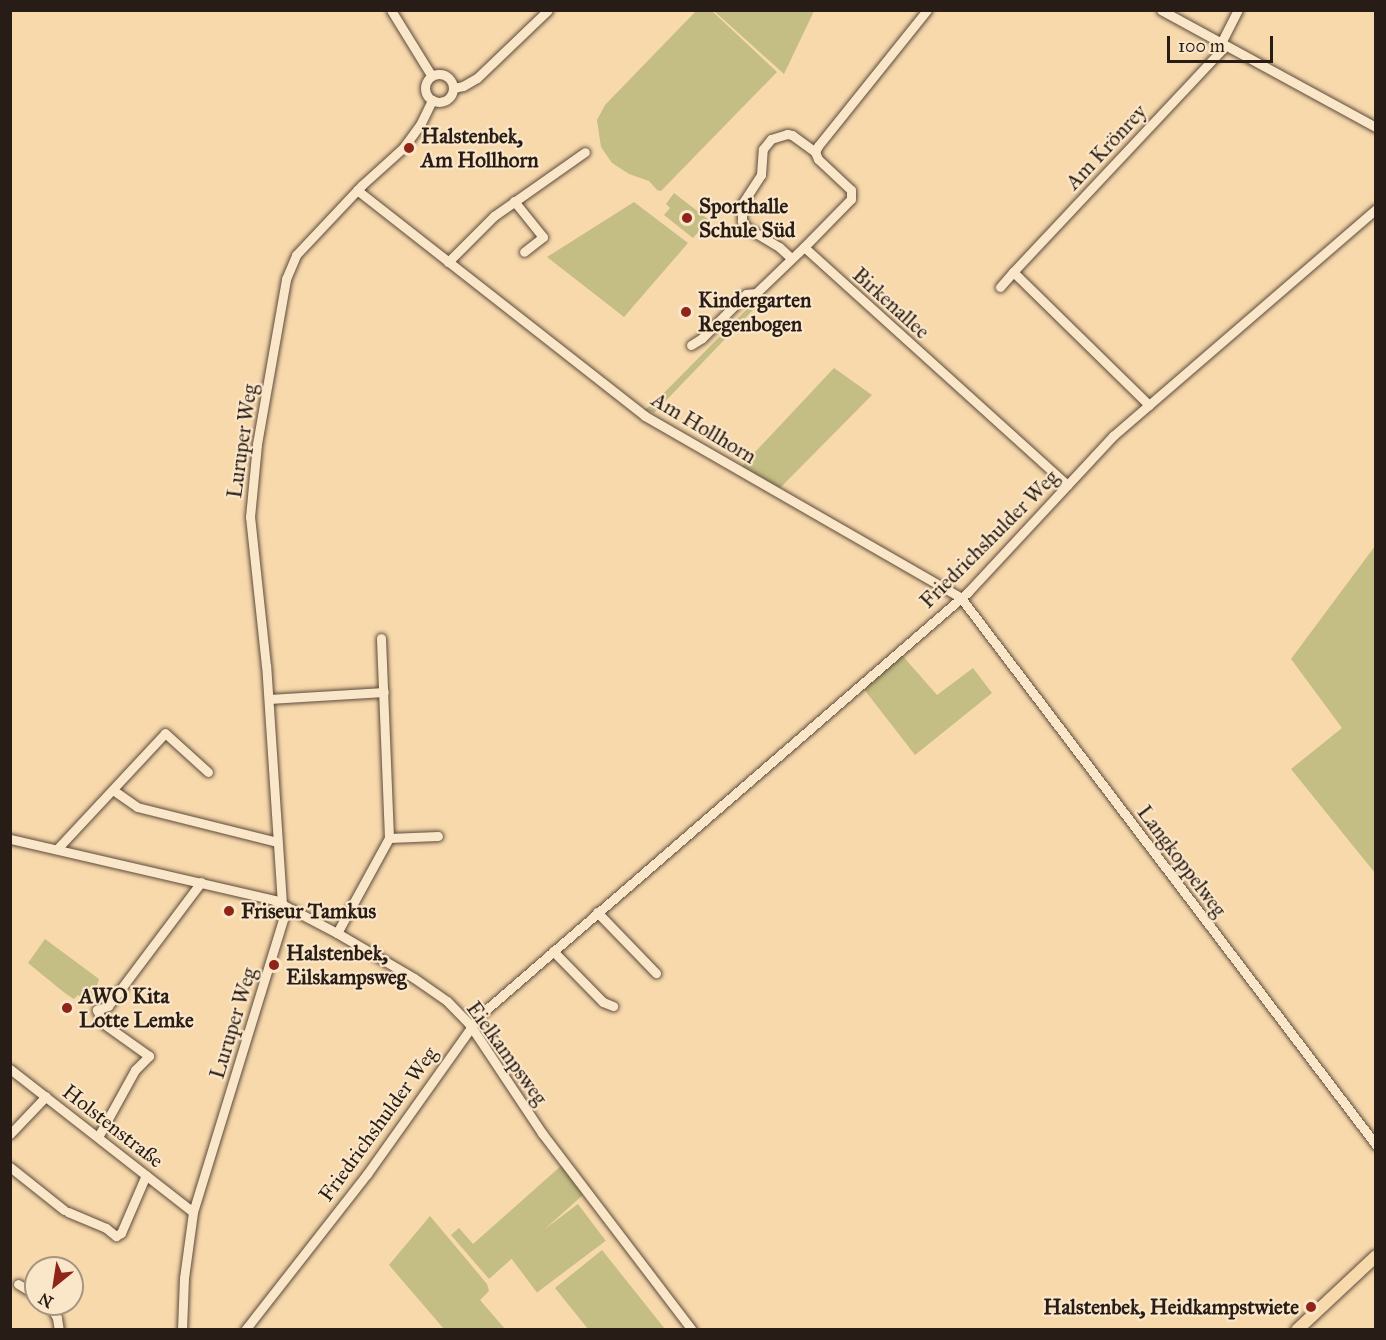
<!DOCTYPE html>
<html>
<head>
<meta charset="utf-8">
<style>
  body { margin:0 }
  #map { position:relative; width:1386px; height:1340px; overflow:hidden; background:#f8d9ac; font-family:"IM FELL Great Primer",serif }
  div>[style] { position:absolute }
  .green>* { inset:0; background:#c4bd84; transform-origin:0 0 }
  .roads { filter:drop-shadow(0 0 2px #5c4b3c) drop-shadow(0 0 2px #5c4b3c) }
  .minor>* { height:9px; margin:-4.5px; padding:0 4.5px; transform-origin:4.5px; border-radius:4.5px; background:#fae6c9 }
  .minor>.ring { margin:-4.5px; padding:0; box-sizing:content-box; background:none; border:9px solid #fae6c9; border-radius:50% }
  .major>* { height:12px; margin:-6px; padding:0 6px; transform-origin:6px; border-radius:6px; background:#f8d9ac }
  .dots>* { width:16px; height:16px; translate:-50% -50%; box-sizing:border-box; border:3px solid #fae6c9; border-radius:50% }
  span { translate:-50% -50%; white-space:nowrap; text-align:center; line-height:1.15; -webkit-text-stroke:4.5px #fae6c9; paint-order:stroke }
  .poi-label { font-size:21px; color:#281c16; font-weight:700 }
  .left { translate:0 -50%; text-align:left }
  .right { translate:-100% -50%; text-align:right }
  .street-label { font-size:21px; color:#281c16 }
  .frame { position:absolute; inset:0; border:12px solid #281c16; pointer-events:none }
  .north { position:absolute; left:24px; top:1256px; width:60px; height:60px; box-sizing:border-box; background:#fae6c9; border:2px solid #a69581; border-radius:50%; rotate:210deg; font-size:16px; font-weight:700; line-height:24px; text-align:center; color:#281c16 }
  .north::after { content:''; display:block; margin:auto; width:21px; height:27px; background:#8f2418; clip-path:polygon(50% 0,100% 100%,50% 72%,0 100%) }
  .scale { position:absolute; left:1167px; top:36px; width:106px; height:27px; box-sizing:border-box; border:3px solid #281c16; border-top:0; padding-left:8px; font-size:18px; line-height:21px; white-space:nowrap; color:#281c16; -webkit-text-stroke:4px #fae6c9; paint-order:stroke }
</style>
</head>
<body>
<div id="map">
  <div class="green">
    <i style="clip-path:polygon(696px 11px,712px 11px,777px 72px,661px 191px,657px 190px,649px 181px,629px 174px,612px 163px,601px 147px,597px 120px,605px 105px)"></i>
    <i style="clip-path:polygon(714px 11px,814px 11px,784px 74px)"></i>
    <i style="clip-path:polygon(674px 193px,709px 220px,693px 238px,664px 215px,670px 208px,666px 204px)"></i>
    <i style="clip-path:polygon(634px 202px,688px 243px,624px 317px,547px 257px)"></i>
    <i style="clip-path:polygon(749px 307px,753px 310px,654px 413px,644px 410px,653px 404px)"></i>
    <i style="clip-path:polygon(834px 368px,872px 395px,780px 488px,742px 466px)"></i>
    <i style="clip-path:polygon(1375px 546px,1375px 873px,1291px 769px,1342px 728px,1291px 659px)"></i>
    <i style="clip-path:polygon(901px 654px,937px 695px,973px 668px,992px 693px,915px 755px,863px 688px)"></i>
    <i style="clip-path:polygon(45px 939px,99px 979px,95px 993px,88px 1002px,78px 995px,74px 999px,66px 994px,28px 963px)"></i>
    <i style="clip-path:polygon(562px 1165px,584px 1194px,489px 1279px,451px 1235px,459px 1228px,473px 1244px)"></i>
    <i style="left:578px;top:1204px;width:46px;height:86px;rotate:53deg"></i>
    <i style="clip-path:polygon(430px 1216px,487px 1284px,489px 1291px,480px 1300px,505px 1329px,444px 1329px,389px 1265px)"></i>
    <i style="clip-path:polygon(602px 1250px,665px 1329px,588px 1329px,555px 1288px)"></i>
  </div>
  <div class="roads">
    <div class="minor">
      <i style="left:391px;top:10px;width:76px;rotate:58.4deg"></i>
      <i style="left:1161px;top:10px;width:245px;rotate:28.6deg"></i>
      <i style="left:1221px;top:43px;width:37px;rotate:-63deg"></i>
      <i class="ring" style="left:425px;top:74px;width:19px;height:19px"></i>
      <i style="left:453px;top:88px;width:10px;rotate:-11deg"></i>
      <i style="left:463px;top:86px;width:16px;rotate:-30deg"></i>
      <i style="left:477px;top:78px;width:98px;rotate:-43.8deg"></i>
      <i style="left:357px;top:190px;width:366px;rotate:38.1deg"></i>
      <i style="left:645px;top:416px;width:365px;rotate:29.9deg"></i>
      <i style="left:961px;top:598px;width:687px;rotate:52.81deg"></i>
      <i style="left:514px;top:201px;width:46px;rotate:51.1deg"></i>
      <i style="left:543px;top:237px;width:24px;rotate:142deg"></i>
      <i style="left:804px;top:247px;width:67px;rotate:-45.6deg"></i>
      <i style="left:851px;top:199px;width:9px;rotate:-90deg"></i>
      <i style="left:851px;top:190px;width:45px;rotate:-136.8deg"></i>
      <i style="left:818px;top:159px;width:8px;rotate:-113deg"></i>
      <i style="left:815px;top:152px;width:7px;rotate:-63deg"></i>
      <i style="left:818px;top:146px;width:174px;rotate:-51.3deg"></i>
      <i style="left:791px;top:258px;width:16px;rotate:-137deg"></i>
      <i style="left:779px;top:247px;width:37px;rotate:-149deg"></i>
      <i style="left:747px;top:228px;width:9px;rotate:-126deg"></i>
      <i style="left:742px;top:221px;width:17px;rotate:-90deg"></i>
      <i style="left:742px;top:204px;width:35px;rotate:-57deg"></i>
      <i style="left:761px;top:175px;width:26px;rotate:-86deg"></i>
      <i style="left:763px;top:149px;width:13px;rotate:-51deg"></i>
      <i style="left:771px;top:139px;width:17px;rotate:-17deg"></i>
      <i style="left:787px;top:134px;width:5px;rotate:11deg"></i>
      <i style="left:792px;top:135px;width:29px;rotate:36deg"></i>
      <i style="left:448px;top:262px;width:65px;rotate:-45deg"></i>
      <i style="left:494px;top:216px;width:111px;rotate:-35.1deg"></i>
      <i style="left:1000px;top:287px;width:20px;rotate:-49deg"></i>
      <i style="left:691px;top:345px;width:13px;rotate:-32deg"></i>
      <i style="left:702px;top:338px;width:62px;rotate:-45deg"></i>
      <i style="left:746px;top:294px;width:10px;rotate:-6deg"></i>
      <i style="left:756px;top:293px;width:66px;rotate:-43.8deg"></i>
      <i style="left:804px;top:247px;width:355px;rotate:42.1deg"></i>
      <i style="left:1149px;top:405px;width:190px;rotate:-135.6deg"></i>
      <i style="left:1013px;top:272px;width:310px;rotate:-46.8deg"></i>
      <i style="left:269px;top:699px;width:115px;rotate:-3.5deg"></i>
      <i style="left:113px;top:790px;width:29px;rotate:35deg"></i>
      <i style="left:137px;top:807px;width:144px;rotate:14deg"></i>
      <i style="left:389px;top:838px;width:49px;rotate:-2.3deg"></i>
      <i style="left:10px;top:839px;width:271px;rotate:13deg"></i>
      <i style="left:274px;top:900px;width:71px;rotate:27.6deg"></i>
      <i style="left:337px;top:933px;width:89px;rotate:30.3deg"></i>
      <i style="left:414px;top:978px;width:40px;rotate:34.9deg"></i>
      <i style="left:447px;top:1001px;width:33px;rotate:46deg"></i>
      <i style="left:470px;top:1025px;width:130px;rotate:56.3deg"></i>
      <i style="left:542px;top:1133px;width:248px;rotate:52.7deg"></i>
      <i style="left:57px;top:849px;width:158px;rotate:-47deg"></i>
      <i style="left:165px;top:733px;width:58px;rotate:42.2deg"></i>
      <i style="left:597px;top:912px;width:85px;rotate:46deg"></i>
      <i style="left:337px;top:933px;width:108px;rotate:-61.3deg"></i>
      <i style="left:389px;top:838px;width:200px;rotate:-92.3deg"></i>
      <i style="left:553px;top:951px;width:71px;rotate:45.6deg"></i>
      <i style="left:603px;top:1002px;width:11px;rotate:22deg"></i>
      <i style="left:10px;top:1069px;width:232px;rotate:38deg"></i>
      <i style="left:10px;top:1134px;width:52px;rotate:-46.5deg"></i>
      <i style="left:98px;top:1137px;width:77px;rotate:-61.1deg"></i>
      <i style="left:135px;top:1070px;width:20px;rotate:-45deg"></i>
      <i style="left:149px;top:1056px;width:55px;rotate:-144.6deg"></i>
      <i style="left:104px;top:1024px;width:16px;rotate:-117deg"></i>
      <i style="left:97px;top:1010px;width:12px;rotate:-20deg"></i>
      <i style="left:108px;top:1006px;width:155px;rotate:-53.1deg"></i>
      <i style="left:10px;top:1167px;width:69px;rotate:38.5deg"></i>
      <i style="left:68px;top:1212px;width:41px;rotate:22.8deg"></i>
      <i style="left:106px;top:1228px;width:13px;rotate:39deg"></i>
      <i style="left:116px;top:1236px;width:6px;rotate:-31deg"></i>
      <i style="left:121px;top:1233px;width:63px;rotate:-66.7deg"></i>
      <i style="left:18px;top:1284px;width:21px;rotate:31deg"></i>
      <i style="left:49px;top:1304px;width:16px;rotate:60deg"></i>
      <i style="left:57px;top:1318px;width:12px;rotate:81deg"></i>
      <i style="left:182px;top:1330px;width:52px;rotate:-87.8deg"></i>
      <i style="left:184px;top:1278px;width:67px;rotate:-82.2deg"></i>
      <i style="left:193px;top:1212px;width:307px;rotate:-72.9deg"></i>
      <i style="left:283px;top:919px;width:254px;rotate:-93.8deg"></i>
      <i style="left:266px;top:666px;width:150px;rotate:-96.1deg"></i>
      <i style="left:250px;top:517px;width:73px;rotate:-84.5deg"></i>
      <i style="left:257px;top:444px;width:168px;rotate:-80deg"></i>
      <i style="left:286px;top:279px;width:26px;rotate:-67deg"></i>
      <i style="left:296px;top:255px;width:96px;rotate:-46.7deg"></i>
      <i style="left:362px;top:185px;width:55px;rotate:-42.1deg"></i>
      <i style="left:403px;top:148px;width:29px;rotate:-54deg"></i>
      <i style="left:420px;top:125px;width:28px;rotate:-64deg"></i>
      <i style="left:245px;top:1330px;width:198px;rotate:-52deg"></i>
      <i style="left:367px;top:1174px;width:195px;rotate:-54.6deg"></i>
      <i style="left:480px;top:1015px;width:646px;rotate:-40.92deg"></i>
      <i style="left:968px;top:592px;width:213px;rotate:-47.1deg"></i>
      <i style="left:1113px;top:436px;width:347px;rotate:-40.8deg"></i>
    </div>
    <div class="major">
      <i style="left:1297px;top:1330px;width:108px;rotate:-43.1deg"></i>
    </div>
  </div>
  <div class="dots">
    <i style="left:409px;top:148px;background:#8f2418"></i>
    <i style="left:687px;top:218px;background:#8f2418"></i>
    <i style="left:686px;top:312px;background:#8f2418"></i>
    <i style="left:229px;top:911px;background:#8f2418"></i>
    <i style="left:274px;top:965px;background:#8f2418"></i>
    <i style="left:67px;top:1008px;background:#8f2418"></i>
    <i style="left:1311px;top:1307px;background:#8f2418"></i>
  </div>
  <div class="poi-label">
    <span class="left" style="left:421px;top:148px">Halstenbek,<br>Am Hollhorn</span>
    <span class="left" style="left:699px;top:218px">Sporthalle<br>Schule Süd</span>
    <span class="left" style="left:698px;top:312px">Kindergarten<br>Regenbogen</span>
    <span class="left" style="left:241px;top:911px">Friseur Tamkus</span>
    <span class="left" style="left:286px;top:965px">Halstenbek,<br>Eilskampsweg</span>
    <span class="left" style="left:79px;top:1008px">AWO Kita<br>Lotte Lemke</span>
    <span class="right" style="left:1299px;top:1307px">Halstenbek, Heidkampstwiete</span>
  </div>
  <div class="street-label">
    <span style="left:1106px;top:147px;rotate:-47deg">Am Krönrey</span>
    <span style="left:891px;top:303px;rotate:42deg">Birkenallee</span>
    <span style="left:704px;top:428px;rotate:31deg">Am Hollhorn</span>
    <span style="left:242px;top:441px;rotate:-82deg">Luruper Weg</span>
    <span style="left:989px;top:539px;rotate:-45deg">Friedrichshulder Weg</span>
    <span style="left:1182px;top:861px;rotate:53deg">Langkoppelweg</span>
    <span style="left:233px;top:1023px;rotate:-73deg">Luruper Weg</span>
    <span style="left:507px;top:1053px;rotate:54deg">Eielkampsweg</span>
    <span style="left:378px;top:1124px;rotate:-54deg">Friedrichshulder Weg</span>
    <span style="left:113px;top:1126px;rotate:38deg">Holstenstraße</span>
  </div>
  <div class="frame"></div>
  <div class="north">N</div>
  <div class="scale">100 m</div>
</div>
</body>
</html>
